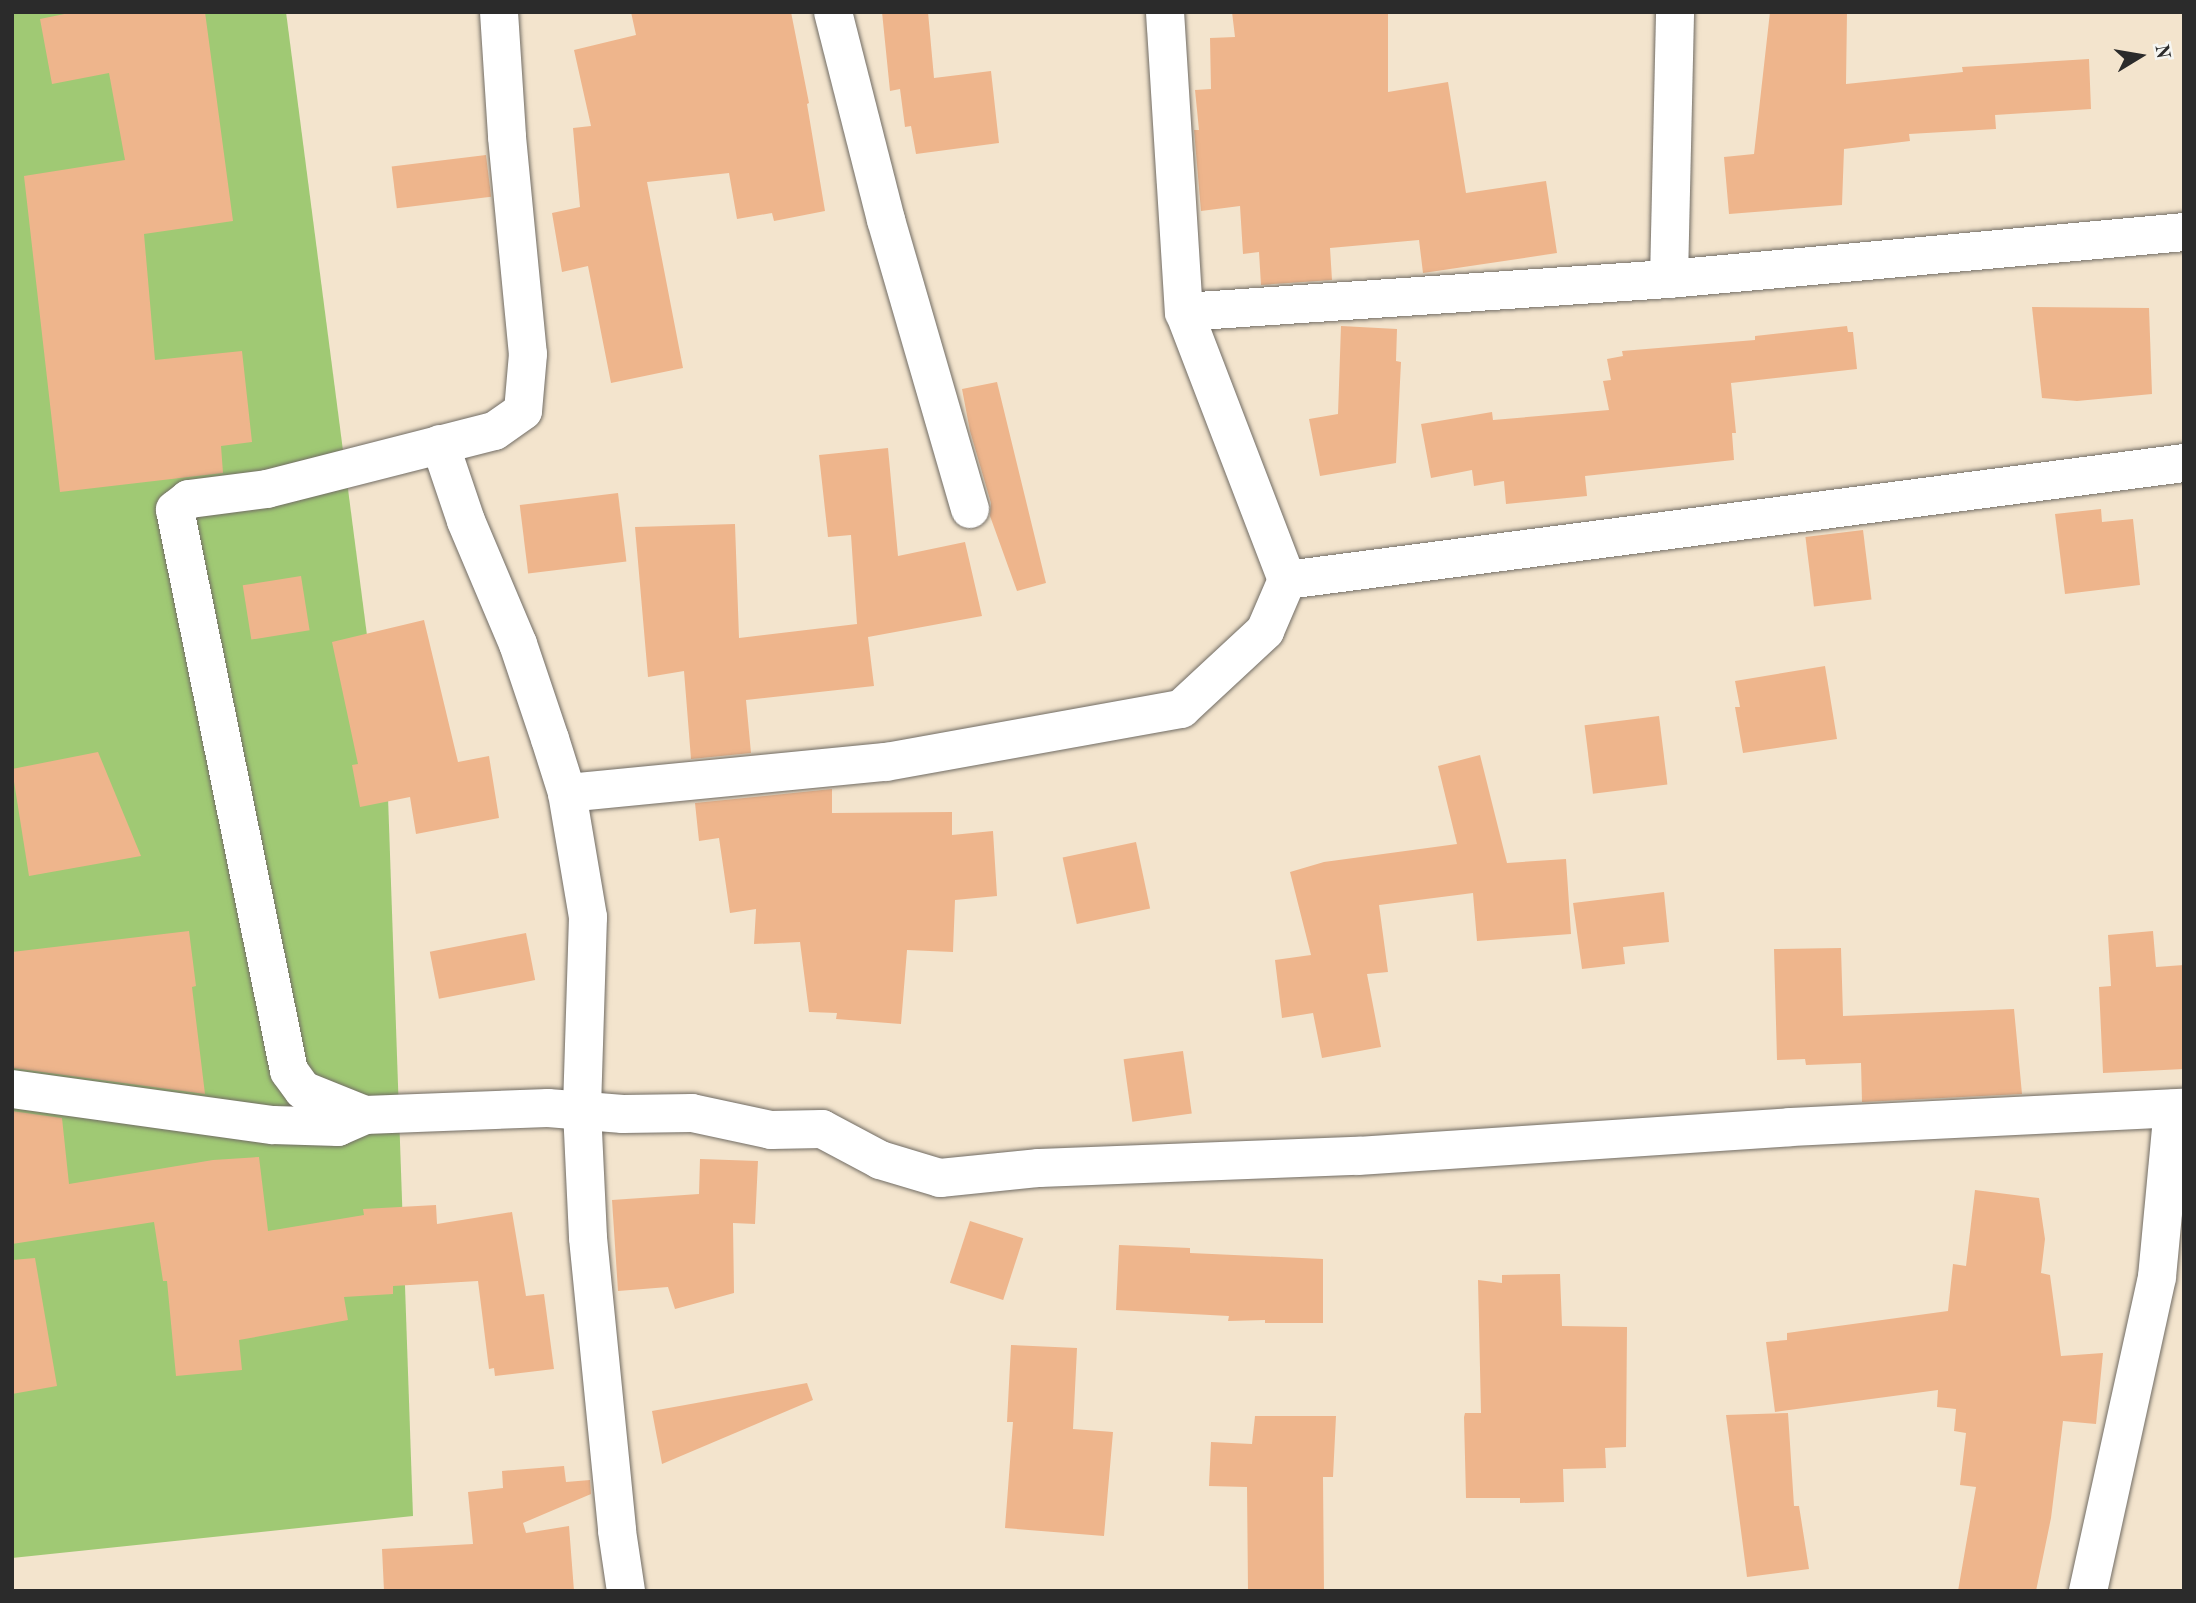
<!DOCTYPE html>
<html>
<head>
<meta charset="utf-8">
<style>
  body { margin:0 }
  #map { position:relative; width:2196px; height:1603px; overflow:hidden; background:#f3e4cd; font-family:"Old Standard TT",serif }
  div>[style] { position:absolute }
  .green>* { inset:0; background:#a0c974 }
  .building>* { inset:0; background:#eeb58c; transform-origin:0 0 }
  .roads { filter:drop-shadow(0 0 2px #716c64) drop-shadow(0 0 2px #716c64) }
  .minor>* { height:38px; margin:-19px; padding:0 19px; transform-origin:19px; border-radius:19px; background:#fff }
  span { translate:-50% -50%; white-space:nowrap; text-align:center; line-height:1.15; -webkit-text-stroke:5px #f6f6f2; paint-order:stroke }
  .frame { position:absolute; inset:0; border:14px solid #2b2b2b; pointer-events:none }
  .north { position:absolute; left:2105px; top:21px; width:70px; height:70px; -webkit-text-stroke:5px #f6f6f2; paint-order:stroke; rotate:79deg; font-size:19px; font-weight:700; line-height:28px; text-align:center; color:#2b2b2b }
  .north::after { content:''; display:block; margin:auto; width:24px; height:32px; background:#2b2b2b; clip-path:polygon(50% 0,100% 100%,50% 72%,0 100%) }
</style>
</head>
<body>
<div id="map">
  <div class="green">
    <i style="clip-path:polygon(12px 12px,286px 12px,388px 797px,413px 1516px,12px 1558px)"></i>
  </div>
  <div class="building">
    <i style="clip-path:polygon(74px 12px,205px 12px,233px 221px,144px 234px,155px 360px,242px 351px,252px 442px,221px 446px,223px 473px,60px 492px,24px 176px,125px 160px,109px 73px,52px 84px,40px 19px)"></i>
    <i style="clip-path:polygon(631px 12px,791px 12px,809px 103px,807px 104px,825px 211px,774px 221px,772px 213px,737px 219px,729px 173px,647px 182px,683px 368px,611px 383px,588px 266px,562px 272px,552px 213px,580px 207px,573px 128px,591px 126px,574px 50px,636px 35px)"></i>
    <i style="clip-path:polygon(882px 12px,928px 12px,934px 78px,991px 71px,999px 143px,916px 154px,911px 126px,905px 127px,900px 89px,890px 91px)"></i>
    <i style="clip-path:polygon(1232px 12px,1388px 12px,1388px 92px,1448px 82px,1466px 193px,1546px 181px,1557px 253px,1423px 273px,1419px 240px,1330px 248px,1332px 280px,1261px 285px,1259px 252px,1243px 254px,1240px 206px,1201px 211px,1194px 130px,1199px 130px,1195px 90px,1211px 89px,1210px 38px,1235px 37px)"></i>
    <i style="clip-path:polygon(1770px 12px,1847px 12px,1846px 84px,1963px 72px,1962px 67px,2089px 59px,2091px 109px,1995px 115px,1996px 129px,1909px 134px,1910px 141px,1844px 149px,1842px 205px,1729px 214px,1724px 157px,1754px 154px)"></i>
    <i style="left:486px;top:155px;width:42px;height:95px;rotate:83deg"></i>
    <i style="clip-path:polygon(2032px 307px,2149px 308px,2152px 394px,2077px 401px,2042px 398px)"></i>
    <i style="clip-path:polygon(1341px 326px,1397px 329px,1396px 361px,1401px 362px,1396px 463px,1320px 476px,1309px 419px,1338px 414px)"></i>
    <i style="clip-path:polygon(1847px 326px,1848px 332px,1853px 332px,1857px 369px,1731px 383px,1736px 433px,1732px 433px,1734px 460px,1585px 476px,1587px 496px,1506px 504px,1504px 481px,1474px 486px,1472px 470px,1431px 478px,1421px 424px,1492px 412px,1493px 420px,1609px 410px,1603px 381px,1611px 380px,1607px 359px,1623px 356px,1622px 351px,1755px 340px,1755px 336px)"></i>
    <i style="clip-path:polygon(997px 382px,1046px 583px,1017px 591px,990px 516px,991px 503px,970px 431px,962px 389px)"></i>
    <i style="clip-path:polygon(888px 448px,898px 556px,965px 542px,982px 616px,868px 637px,874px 686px,746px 700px,751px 753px,691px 759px,684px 671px,648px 677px,635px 527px,735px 524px,739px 638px,857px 624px,851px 535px,828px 537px,819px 455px)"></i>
    <i style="left:618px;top:493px;width:69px;height:99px;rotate:83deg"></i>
    <i style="clip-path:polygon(2101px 509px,2102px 522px,2133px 519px,2140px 585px,2065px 594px,2055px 514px)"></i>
    <i style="left:1863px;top:530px;width:70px;height:58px;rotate:83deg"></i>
    <i style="left:301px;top:576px;width:55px;height:59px;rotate:81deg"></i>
    <i style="clip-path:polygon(424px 620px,458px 762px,489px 756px,499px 818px,416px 834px,410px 797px,360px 807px,352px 765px,358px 764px,332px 642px)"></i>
    <i style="clip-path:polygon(1825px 666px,1837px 739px,1743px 753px,1735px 707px,1740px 707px,1735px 681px)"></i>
    <i style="left:1659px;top:716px;width:69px;height:75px;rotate:83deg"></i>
    <i style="clip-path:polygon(98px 752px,141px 856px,29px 876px,12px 769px)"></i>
    <i style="clip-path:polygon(1480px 755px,1507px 863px,1566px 859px,1571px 934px,1477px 941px,1473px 893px,1379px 905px,1388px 972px,1367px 974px,1381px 1047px,1322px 1058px,1313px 1013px,1282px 1018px,1275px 960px,1311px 955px,1290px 872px,1324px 862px,1457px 844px,1438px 766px)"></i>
    <i style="clip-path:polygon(832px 789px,832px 813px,952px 812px,952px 835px,993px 831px,997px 896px,955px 900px,953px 952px,907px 950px,901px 1024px,836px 1019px,837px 1013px,809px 1012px,800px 942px,754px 944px,756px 909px,730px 913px,719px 838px,699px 841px,695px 803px)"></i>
    <i style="left:1136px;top:842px;width:68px;height:75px;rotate:78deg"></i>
    <i style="clip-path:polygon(1664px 892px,1669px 942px,1623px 947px,1625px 964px,1582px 969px,1573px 903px)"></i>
    <i style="clip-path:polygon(189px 931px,196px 986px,192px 987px,205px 1094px,12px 1068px,12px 952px)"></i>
    <i style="clip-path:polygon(2153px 931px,2156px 967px,2184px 965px,2184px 1069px,2103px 1073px,2099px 987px,2111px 986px,2108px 935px)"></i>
    <i style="left:526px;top:933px;width:48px;height:98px;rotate:79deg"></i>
    <i style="clip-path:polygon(1841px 948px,1843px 1016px,2014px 1009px,2022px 1094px,1862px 1102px,1861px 1063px,1806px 1065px,1805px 1059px,1777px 1060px,1774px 949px)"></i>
    <i style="left:1183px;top:1051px;width:63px;height:60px;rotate:82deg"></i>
    <i style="clip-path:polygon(12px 1111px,62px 1118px,69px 1184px,213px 1160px,259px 1157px,268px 1231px,364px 1215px,363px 1209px,436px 1205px,437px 1224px,512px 1212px,526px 1296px,544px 1294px,554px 1369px,495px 1376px,494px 1368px,489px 1369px,478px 1281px,393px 1286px,393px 1294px,344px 1297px,348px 1320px,239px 1340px,242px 1370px,176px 1376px,167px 1281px,163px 1281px,154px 1222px,12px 1244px)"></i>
    <i style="clip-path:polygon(700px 1159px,758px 1161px,755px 1224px,733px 1223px,734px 1293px,675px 1309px,668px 1287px,618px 1291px,612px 1200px,699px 1194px)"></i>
    <i style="clip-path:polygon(1975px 1190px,2039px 1198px,2045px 1239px,2041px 1273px,2050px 1275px,2061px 1356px,2103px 1353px,2096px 1424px,2063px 1421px,2051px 1518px,2036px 1591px,1958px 1591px,1976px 1487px,1960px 1485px,1966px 1433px,1954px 1431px,1956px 1409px,1937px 1407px,1938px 1390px,1775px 1412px,1766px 1342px,1787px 1340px,1787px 1333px,1948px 1311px,1953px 1264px,1966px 1266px)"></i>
    <i style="left:970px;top:1221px;width:56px;height:65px;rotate:18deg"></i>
    <i style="clip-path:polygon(1119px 1245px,1190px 1248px,1190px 1253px,1323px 1259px,1323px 1323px,1265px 1323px,1265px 1320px,1228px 1321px,1229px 1316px,1116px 1310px)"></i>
    <i style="clip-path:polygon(35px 1258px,57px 1386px,12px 1394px,12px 1260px)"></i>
    <i style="clip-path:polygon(1560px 1274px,1562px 1326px,1627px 1327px,1626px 1447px,1605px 1448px,1606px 1468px,1563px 1469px,1564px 1502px,1520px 1503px,1520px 1498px,1466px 1498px,1464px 1417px,1465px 1413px,1481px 1413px,1478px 1280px,1502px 1283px,1502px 1275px)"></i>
    <i style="clip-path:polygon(1011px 1345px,1077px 1348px,1073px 1429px,1113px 1432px,1104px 1536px,1005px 1528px,1013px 1422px,1007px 1422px)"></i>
    <i style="clip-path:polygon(807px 1383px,813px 1400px,662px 1464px,652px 1411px)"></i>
    <i style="clip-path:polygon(1788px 1413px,1794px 1506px,1799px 1506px,1809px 1569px,1747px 1577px,1726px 1415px)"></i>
    <i style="clip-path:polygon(1255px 1416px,1336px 1416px,1333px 1477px,1323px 1477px,1324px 1591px,1248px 1591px,1247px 1487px,1209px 1486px,1211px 1442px,1252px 1444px)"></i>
    <i style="clip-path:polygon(564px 1466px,566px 1482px,590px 1480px,591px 1494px,523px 1523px,526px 1533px,569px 1526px,574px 1591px,384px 1591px,382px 1549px,473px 1544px,468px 1492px,503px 1488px,502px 1471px)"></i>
  </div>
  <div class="roads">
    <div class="minor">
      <i style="left:499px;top:12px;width:125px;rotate:86.3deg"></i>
      <i style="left:507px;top:137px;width:218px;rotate:84.5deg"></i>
      <i style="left:528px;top:354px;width:57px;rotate:95deg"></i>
      <i style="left:523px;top:411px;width:35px;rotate:145deg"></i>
      <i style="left:494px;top:431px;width:234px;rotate:165.7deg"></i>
      <i style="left:267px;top:489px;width:79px;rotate:172.7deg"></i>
      <i style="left:189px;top:499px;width:18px;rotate:142deg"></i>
      <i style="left:175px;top:510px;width:572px;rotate:78.51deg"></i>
      <i style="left:289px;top:1071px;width:24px;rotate:54deg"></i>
      <i style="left:303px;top:1090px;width:67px;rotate:22deg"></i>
      <i style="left:365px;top:1115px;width:183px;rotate:-2.2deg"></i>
      <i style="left:548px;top:1108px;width:75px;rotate:4.6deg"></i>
      <i style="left:623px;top:1114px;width:69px;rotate:-0.8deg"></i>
      <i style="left:692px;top:1113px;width:81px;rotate:12.1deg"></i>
      <i style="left:771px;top:1130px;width:51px;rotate:-1.1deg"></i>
      <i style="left:822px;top:1129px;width:66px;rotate:28.1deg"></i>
      <i style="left:880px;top:1160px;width:63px;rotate:16.7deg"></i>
      <i style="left:940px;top:1178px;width:100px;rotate:-5.8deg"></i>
      <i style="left:1039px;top:1168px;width:319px;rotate:-2.2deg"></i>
      <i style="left:1358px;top:1156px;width:433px;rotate:-3.8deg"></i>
      <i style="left:1790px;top:1127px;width:394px;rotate:-2.8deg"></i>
      <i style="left:833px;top:12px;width:215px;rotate:75.7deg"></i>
      <i style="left:886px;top:220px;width:301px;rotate:73.8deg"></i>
      <i style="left:1165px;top:12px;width:301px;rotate:86.4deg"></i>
      <i style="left:1669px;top:279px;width:267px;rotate:-88.7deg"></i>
      <i style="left:440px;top:444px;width:81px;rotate:71.3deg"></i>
      <i style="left:466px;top:521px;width:134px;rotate:67.1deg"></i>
      <i style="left:518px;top:644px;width:100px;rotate:71.4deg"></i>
      <i style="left:550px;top:739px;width:57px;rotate:72.5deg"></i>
      <i style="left:567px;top:793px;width:126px;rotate:80.4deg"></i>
      <i style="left:588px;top:917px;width:193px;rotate:91.8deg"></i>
      <i style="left:582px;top:1110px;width:128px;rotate:87.3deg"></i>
      <i style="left:588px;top:1238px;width:294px;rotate:84.3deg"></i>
      <i style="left:617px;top:1531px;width:61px;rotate:81.5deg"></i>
      <i style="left:1287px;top:580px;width:905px;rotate:-7.43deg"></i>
      <i style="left:567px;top:793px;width:321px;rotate:-5.6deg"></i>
      <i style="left:886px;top:762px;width:300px;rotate:-10.2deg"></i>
      <i style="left:1181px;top:709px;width:115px;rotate:-42.9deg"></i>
      <i style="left:1265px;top:631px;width:56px;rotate:-66.7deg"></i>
      <i style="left:1287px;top:580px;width:287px;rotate:-111deg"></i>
      <i style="left:1184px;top:312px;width:486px;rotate:-3.9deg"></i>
      <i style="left:1669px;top:279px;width:517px;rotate:-5.21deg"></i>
      <i style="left:12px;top:1089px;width:263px;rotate:7.9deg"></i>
      <i style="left:273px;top:1125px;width:65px;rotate:1.8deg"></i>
      <i style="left:338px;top:1127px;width:30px;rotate:-24deg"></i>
      <i style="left:2088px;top:1591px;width:321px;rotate:-77.6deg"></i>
      <i style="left:2157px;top:1277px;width:169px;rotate:-84.6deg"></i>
    </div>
  </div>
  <div class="frame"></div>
  <div class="north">N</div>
</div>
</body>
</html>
